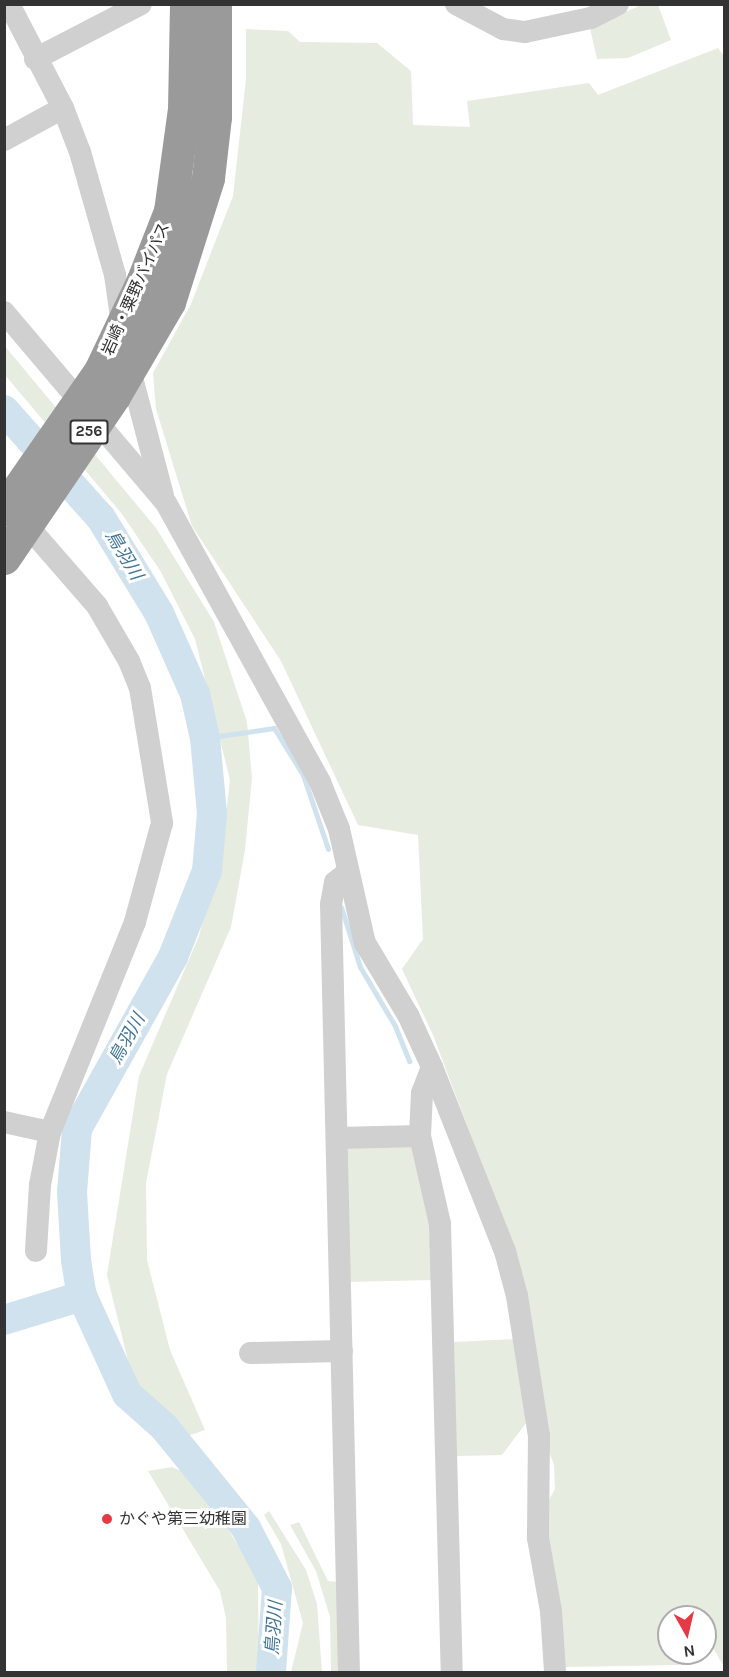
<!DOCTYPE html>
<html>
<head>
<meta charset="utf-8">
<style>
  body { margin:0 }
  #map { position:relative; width:729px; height:1677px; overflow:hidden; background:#fff; font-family:Karla,"Noto Sans JP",sans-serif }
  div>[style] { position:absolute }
  .green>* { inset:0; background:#e6ecdf }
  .stream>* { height:5px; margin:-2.5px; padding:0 2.5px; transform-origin:2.5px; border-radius:2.5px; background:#cfe2ee }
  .river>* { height:30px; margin:-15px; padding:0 15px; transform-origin:15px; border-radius:15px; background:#cfe2ee }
  .minor>* { height:22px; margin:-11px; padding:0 11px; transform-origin:11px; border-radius:11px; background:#d0d0d0 }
  .highway>* { height:33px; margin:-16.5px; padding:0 16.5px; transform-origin:16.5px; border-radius:16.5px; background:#9a9a9a }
  .highway-bridge>* { height:33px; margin:-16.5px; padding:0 16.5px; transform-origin:16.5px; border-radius:16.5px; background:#9a9a9a }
  .dots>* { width:16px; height:16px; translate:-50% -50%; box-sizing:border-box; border:3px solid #fff; border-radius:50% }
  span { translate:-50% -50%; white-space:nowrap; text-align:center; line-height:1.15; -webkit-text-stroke:6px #fff; paint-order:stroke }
  .shield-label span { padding:2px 4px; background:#fff; border:2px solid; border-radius:4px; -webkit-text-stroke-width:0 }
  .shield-label { font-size:15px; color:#333; font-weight:700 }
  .street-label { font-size:16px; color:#333 }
  .poi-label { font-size:16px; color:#333 }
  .left { translate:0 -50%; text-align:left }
  .water-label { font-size:18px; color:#3f7597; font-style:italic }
  .frame { position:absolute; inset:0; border:6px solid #333; pointer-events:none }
  .north { position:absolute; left:657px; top:1605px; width:60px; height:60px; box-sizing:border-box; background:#fff; border:2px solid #adadad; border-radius:50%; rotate:172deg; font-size:16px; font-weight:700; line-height:24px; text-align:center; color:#333 }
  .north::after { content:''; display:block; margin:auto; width:21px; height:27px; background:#e63946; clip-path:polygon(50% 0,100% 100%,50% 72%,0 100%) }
</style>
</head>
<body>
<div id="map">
  <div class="green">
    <i style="clip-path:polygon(641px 5px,658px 5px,671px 40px,628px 58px,597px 59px,590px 28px)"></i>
    <i style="clip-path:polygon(246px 29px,288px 31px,300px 42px,377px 43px,411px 71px,413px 125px,470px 127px,467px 101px,589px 83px,598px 95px,718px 48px,724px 56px,724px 1667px,712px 1646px,705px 1647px,705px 1617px,669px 1617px,669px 1653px,676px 1653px,680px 1665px,563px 1667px,544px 1509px,555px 1489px,554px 1465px,537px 1419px,520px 1266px,433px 1035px,402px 969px,423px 939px,418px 835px,358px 825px,281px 661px,192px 526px,156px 409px,153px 373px,191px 304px,233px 196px,246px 79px)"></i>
    <i style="clip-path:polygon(4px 345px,156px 528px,214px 622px,247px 722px,252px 778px,245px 850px,231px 927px,167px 1074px,146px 1183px,147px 1260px,170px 1350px,205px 1430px,184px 1437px,132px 1377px,107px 1275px,139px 1076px,199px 936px,223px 840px,230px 780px,195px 639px,161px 572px,122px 514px,5px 375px)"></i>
    <i style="clip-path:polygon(409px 1133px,430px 1206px,434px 1280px,346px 1282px,344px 1136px)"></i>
    <i style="clip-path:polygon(516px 1339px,526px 1423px,502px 1455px,456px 1456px,454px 1342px)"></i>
    <i style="clip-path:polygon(172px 1467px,195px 1477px,258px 1577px,259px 1672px,227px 1672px,226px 1618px,220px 1591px,148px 1471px)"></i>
    <i style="clip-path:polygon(269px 1511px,306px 1570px,317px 1604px,322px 1672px,291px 1672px,303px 1623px,281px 1544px,264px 1515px)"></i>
    <i style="clip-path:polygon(299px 1522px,328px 1581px,340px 1582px,343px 1672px,331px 1672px,330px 1617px,316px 1571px,290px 1525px)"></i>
  </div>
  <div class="stream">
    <i style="left:205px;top:738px;width:70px;rotate:-8.2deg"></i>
    <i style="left:274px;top:728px;width:55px;rotate:58.3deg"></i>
    <i style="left:303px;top:775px;width:78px;rotate:71.3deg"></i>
    <i style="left:341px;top:907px;width:63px;rotate:72.4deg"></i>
    <i style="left:360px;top:967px;width:69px;rotate:59.3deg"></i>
    <i style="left:395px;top:1026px;width:38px;rotate:68deg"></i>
  </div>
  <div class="river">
    <i style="left:4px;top:410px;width:145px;rotate:48.1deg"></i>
    <i style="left:101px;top:518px;width:111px;rotate:58.6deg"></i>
    <i style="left:159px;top:613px;width:89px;rotate:66deg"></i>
    <i style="left:195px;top:694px;width:45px;rotate:77.2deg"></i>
    <i style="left:205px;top:738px;width:75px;rotate:84.7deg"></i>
    <i style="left:212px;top:813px;width:58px;rotate:94.9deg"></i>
    <i style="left:207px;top:871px;width:92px;rotate:111.6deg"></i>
    <i style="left:173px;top:957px;width:197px;rotate:119.2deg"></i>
    <i style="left:77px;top:1129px;width:63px;rotate:94.5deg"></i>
    <i style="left:72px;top:1192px;width:68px;rotate:86.6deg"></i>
    <i style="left:76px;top:1260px;width:36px;rotate:81deg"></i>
    <i style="left:82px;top:1296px;width:108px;rotate:65.3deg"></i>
    <i style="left:127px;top:1394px;width:50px;rotate:41.7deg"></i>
    <i style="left:164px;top:1427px;width:130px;rotate:50.9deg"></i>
    <i style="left:246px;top:1528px;width:68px;rotate:62.7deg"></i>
    <i style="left:277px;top:1588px;width:84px;rotate:94.1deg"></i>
    <i style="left:4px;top:1320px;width:82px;rotate:-17.1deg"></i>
  </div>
  <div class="minor">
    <i style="left:9px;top:4px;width:117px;rotate:62.6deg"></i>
    <i style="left:63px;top:108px;width:47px;rotate:68.9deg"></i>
    <i style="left:80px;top:152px;width:128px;rotate:74.1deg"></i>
    <i style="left:115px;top:275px;width:49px;rotate:81.9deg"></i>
    <i style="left:456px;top:4px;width:53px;rotate:28deg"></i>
    <i style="left:503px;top:29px;width:22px;rotate:8deg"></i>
    <i style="left:525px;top:32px;width:67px;rotate:-12deg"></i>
    <i style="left:591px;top:18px;width:30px;rotate:-27deg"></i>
    <i style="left:35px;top:59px;width:119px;rotate:-27.4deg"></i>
    <i style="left:4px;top:140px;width:67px;rotate:-28.5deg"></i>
    <i style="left:4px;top:312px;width:250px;rotate:49.7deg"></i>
    <i style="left:166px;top:503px;width:319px;rotate:61.1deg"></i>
    <i style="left:320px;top:782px;width:51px;rotate:68deg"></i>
    <i style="left:339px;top:829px;width:117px;rotate:77.2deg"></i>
    <i style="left:365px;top:943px;width:84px;rotate:59.2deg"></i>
    <i style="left:408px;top:1015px;width:57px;rotate:65.2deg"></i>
    <i style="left:432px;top:1067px;width:198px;rotate:68.4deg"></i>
    <i style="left:505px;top:1251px;width:47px;rotate:75.1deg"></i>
    <i style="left:517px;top:1296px;width:142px;rotate:81.1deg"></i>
    <i style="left:539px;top:1436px;width:102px;rotate:90.6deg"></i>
    <i style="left:538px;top:1538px;width:74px;rotate:79.9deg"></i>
    <i style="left:551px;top:1611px;width:61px;rotate:86.2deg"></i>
    <i style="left:129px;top:366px;width:134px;rotate:75.3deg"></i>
    <i style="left:18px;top:515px;width:121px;rotate:49deg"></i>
    <i style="left:97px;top:606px;width:64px;rotate:59.8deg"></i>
    <i style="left:129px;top:661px;width:29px;rotate:68deg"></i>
    <i style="left:140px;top:688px;width:137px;rotate:80.7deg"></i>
    <i style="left:162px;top:823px;width:103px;rotate:105.3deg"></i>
    <i style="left:135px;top:922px;width:227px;rotate:112deg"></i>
    <i style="left:50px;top:1132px;width:54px;rotate:100.7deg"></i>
    <i style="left:40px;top:1185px;width:66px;rotate:93.5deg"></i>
    <i style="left:348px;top:872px;width:16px;rotate:142deg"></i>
    <i style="left:335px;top:882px;width:22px;rotate:100deg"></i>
    <i style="left:331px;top:904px;width:768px;rotate:88.66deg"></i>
    <i style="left:432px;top:1067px;width:28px;rotate:111deg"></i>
    <i style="left:422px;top:1093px;width:43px;rotate:92.7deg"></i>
    <i style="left:420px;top:1136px;width:90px;rotate:77.2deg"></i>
    <i style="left:440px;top:1224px;width:448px;rotate:88.5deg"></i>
    <i style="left:4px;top:1122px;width:47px;rotate:12.3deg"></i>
    <i style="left:338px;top:1138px;width:82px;rotate:-1.4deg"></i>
    <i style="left:250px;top:1353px;width:92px;rotate:-1.2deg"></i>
  </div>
  <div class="highway">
    <i style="left:143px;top:280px;width:74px;rotate:-68.6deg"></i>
    <i style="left:170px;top:211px;width:103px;rotate:-82.2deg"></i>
    <i style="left:184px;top:109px;width:105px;rotate:-88.9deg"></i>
    <i style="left:169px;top:302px;width:130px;rotate:-72.5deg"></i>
    <i style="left:208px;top:178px;width:61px;rotate:-83.5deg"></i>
    <i style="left:215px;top:117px;width:113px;rotate:-90deg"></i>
  </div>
  <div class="highway-bridge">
    <i style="left:4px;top:509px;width:168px;rotate:-55.2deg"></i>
    <i style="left:100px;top:371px;width:101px;rotate:-64.7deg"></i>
    <i style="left:4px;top:558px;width:196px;rotate:-55.8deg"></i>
    <i style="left:114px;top:396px;width:109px;rotate:-59.7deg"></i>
  </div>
  <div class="dots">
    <i style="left:107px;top:1519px;background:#e63946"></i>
  </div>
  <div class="shield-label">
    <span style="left:89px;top:432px">256</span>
  </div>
  <div class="street-label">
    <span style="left:136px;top:289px;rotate:-66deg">岩崎・粟野バイパス</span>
  </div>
  <div class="poi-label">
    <span class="left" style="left:119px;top:1519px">かぐや第三幼稚園</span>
  </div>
  <div class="water-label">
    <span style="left:124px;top:555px;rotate:59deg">鳥羽川</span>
    <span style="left:127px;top:1039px;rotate:-61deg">鳥羽川</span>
    <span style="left:274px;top:1628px;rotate:-86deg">鳥羽川</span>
  </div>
  <div class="frame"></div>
  <div class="north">N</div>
</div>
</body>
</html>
